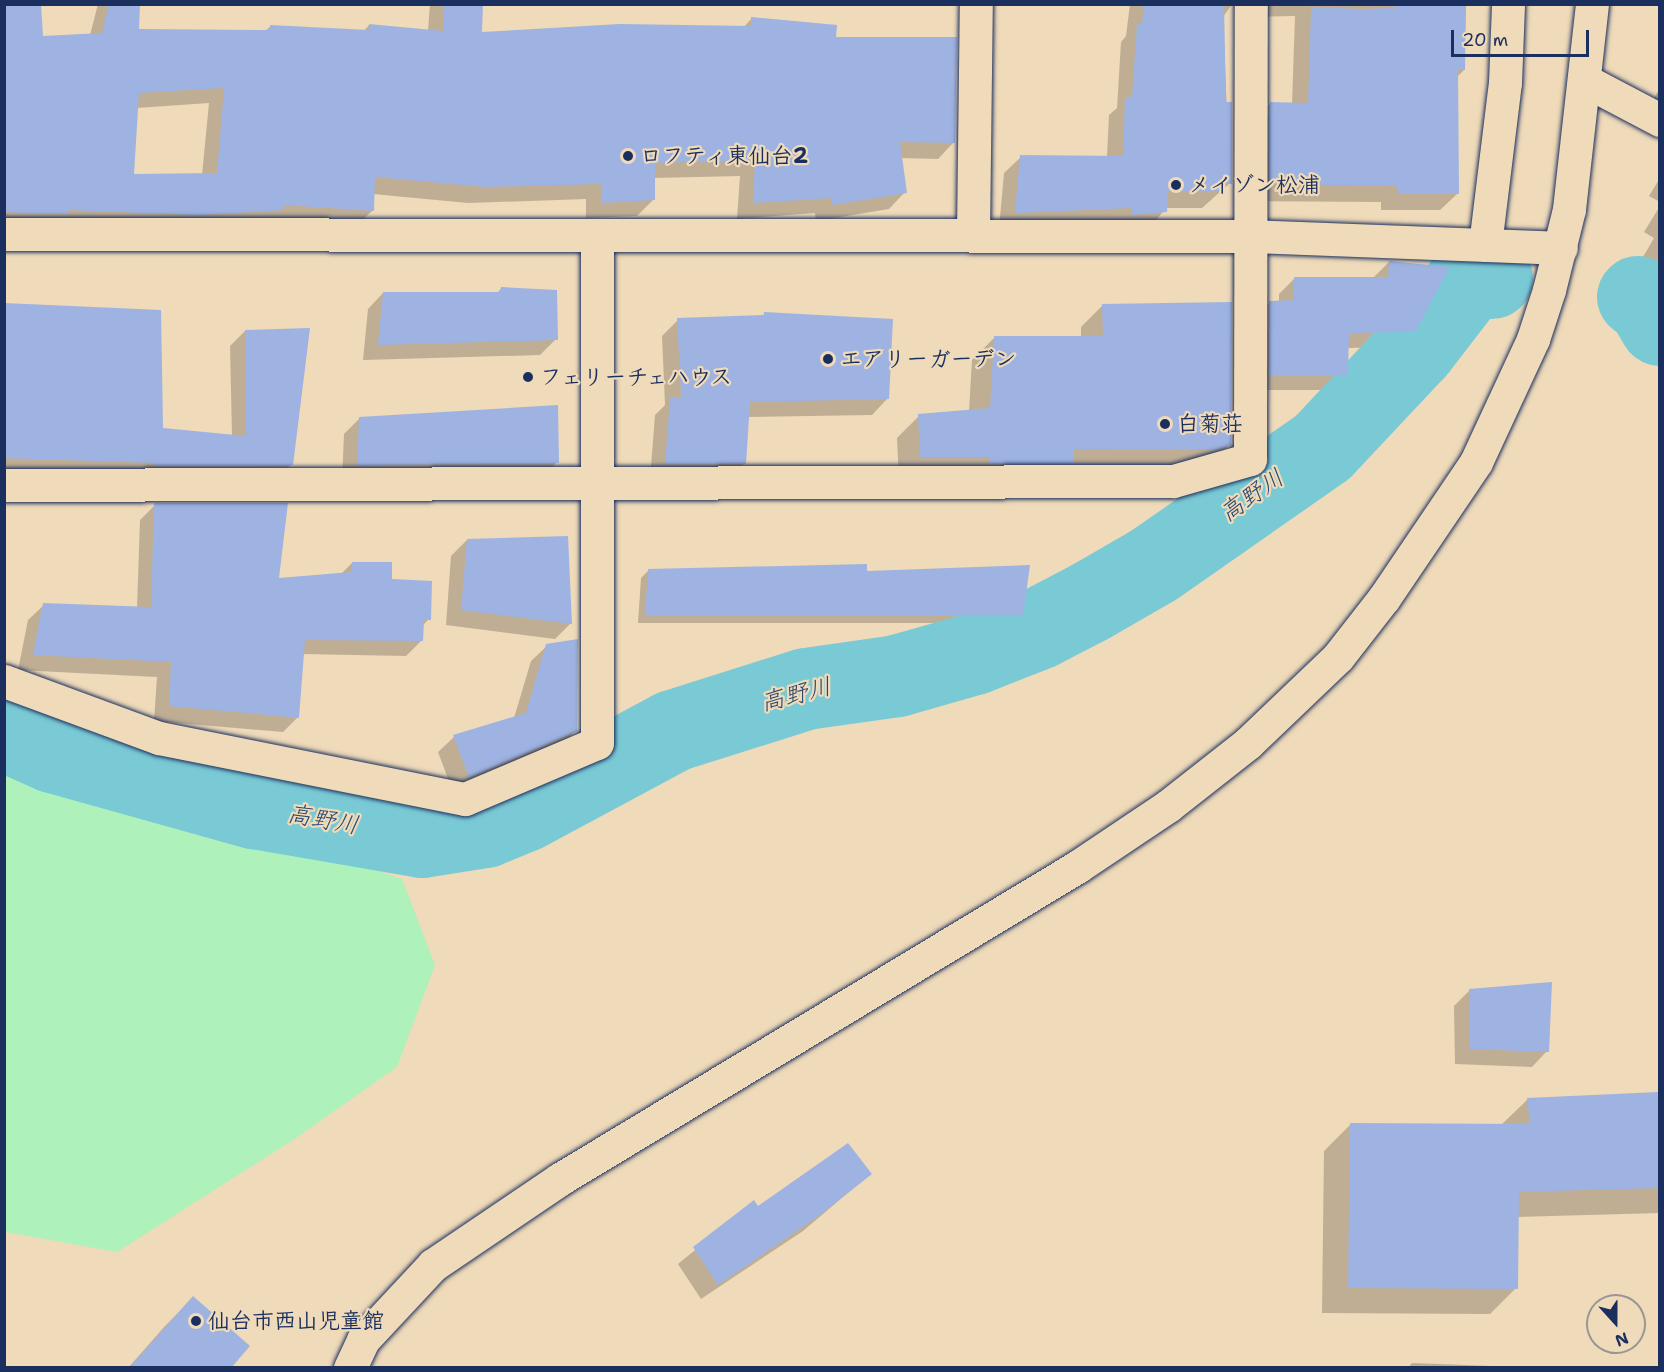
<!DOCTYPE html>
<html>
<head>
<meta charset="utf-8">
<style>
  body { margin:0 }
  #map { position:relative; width:1664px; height:1372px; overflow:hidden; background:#efdab9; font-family:"Shantell Sans","Klee One",sans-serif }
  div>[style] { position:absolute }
  .green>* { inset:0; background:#aef1ba }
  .shadow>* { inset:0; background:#0003 }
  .river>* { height:82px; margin:-41px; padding:0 41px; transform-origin:41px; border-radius:41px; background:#7acad6 }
  .building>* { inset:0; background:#9eb3e1 }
  .roads { filter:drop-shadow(0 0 2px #1b2f5e) drop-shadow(0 0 2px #1b2f5e) }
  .minor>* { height:33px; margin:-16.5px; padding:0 16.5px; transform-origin:16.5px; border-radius:16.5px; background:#efdab9 }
  .tertiary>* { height:33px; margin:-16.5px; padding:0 16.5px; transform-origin:16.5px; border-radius:16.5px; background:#efdab9 }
  .dots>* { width:16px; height:16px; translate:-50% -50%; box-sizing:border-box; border:3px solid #efdab9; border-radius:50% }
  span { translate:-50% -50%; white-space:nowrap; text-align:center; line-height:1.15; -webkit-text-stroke:4.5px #efdab9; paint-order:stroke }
  .poi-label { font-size:22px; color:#1b2f5e; font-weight:700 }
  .left { translate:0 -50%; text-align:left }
  .water-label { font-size:24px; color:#294670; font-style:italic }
  .frame { position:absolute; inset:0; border:6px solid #1b2f5e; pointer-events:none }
  .north { position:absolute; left:1586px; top:1294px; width:60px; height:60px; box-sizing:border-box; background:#efdab9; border:2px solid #9a9695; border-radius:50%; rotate:159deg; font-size:16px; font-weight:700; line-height:24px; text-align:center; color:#1b2f5e }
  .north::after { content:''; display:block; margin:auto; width:21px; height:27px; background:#1b2f5e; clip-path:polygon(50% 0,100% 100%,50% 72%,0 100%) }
  .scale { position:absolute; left:1451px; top:30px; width:138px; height:27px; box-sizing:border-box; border:3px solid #1b2f5e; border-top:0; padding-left:8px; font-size:18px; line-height:21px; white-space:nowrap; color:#1b2f5e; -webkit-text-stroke:4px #efdab9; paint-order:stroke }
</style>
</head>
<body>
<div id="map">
  <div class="green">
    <i style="clip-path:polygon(5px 771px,251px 828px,402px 879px,435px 965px,397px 1067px,293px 1140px,117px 1252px,5px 1232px)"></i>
  </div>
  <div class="shadow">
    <i style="clip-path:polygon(evenodd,98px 4px,139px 4px,138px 31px,265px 31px,271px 26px,363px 32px,369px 25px,428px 31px,430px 4px,482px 4px,481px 34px,743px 28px,752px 18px,834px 38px,954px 142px,938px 159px,900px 158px,905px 192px,889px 209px,816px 221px,815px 213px,737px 219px,740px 176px,653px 178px,653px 200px,637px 216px,586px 218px,586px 199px,468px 203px,373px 194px,373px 210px,356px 226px,4px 226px,4px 5px,41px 37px,90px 35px,98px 4px,209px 103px,202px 175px,132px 175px,137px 108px,209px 103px)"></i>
    <i style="clip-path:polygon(1130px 4px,1232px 4px,1223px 17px,1230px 183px,1202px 208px,1166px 208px,1149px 229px,999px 229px,1004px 173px,1021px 157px,1107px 157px,1109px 115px,1117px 108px,1121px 42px,1126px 36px)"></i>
    <i style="clip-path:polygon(1466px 4px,1464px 70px,1457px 77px,1457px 194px,1440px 210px,1381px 210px,1381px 202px,1253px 201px,1253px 121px,1270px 104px,1292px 104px,1295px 16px,1252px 17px,1244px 5px)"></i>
    <i style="clip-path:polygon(1660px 88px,1660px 107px,1651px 103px)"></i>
    <i style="clip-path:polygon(1660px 178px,1660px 202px,1649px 196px)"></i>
    <i style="clip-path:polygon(1660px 206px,1660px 286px,1635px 271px,1654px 238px,1644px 232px)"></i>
    <i style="clip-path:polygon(1389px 262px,1414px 331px,1398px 347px,1347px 348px,1347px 374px,1331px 390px,1254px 390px,1254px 318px,1270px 302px,1279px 302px,1279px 294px,1295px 278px,1373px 278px)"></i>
    <i style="clip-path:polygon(501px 289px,556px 339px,540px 355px,363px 360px,368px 309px,383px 293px,497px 293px)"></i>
    <i style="clip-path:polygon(4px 304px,161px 429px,232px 436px,230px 346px,245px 331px,291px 465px,276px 480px,4px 476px)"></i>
    <i style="clip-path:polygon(1103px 305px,1230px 444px,1207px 467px,899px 479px,897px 438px,919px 416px,969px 411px,972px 360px,994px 338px,1081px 337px,1081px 327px)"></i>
    <i style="clip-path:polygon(765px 313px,887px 399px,872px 415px,747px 417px,745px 463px,729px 479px,650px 479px,655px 415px,665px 405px,662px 336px,678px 320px,761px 317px)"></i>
    <i style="clip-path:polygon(360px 418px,557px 462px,542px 478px,342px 480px,344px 434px)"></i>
    <i style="clip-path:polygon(155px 505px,277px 579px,341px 574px,352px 563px,390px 580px,429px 619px,422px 626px,421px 641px,406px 656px,302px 654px,298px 717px,283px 732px,154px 721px,157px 677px,18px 670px,28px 620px,44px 605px,137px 608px,140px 520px)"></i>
    <i style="clip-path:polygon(467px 540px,571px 623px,555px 639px,446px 625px,451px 556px)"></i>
    <i style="clip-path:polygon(649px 570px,865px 573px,1021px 615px,1014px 623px,638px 623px,641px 578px)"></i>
    <i style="clip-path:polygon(547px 646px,576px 730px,560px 746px,453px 792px,438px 752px,454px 737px,514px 718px,531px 661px)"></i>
    <i style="clip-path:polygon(1470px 990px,1547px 1051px,1532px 1067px,1455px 1064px,1454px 1006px)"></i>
    <i style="clip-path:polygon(1660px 1093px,1660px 1213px,1517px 1217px,1516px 1288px,1490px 1314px,1322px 1313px,1324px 1151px,1350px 1125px,1501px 1125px,1528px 1099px)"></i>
    <i style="clip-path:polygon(870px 1174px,803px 1231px,701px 1299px,678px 1264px,754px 1202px,758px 1209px)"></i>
    <i style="clip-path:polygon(193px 1298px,229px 1368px,128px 1368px,165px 1326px)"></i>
    <i style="clip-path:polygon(1412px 1363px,1543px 1368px,1408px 1368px)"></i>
  </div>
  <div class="river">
    <i style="left:1638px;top:297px;width:12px;rotate:35deg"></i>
    <i style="left:1648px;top:304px;width:24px;rotate:60deg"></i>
    <i style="left:4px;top:730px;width:54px;rotate:24.2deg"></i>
    <i style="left:53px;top:752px;width:209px;rotate:15.6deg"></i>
    <i style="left:254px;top:808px;width:170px;rotate:9.8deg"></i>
    <i style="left:422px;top:837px;width:64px;rotate:-9deg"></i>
    <i style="left:485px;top:827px;width:42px;rotate:-22.3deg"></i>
    <i style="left:524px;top:811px;width:169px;rotate:-28.2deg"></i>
    <i style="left:673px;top:731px;width:139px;rotate:-17.5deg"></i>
    <i style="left:806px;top:689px;width:92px;rotate:-8.1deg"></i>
    <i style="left:897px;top:676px;width:80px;rotate:-15.9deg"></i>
    <i style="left:974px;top:654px;width:71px;rotate:-21.5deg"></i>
    <i style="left:1040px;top:628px;width:56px;rotate:-27.5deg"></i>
    <i style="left:1090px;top:602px;width:74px;rotate:-30deg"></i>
    <i style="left:1154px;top:565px;width:205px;rotate:-34.9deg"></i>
    <i style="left:1322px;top:448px;width:137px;rotate:-46.8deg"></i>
    <i style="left:1416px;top:348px;width:88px;rotate:-52.4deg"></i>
    <i style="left:1470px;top:278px;width:22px"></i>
  </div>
  <div class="building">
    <i style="clip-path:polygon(evenodd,4px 4px,41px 4px,43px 36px,102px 33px,109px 4px,140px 4px,139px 29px,270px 30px,270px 25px,369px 30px,369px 24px,443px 31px,444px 4px,483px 4px,482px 32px,620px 24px,751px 26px,751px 17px,837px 25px,836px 37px,957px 37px,955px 143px,900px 142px,907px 193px,832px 205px,831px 198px,753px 203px,755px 160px,655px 163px,655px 200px,602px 203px,602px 184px,485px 187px,375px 177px,374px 211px,284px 205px,284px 210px,198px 215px,68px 210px,69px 214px,4px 212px,4px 4px,224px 88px,217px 173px,134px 174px,139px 93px,224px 88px)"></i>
    <i style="clip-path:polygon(1144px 4px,1224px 4px,1226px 102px,1232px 102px,1232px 184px,1221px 184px,1221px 192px,1168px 191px,1167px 212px,1132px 215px,1132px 208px,1015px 213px,1020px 155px,1123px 156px,1125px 97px,1132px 97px,1137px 24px,1142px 24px)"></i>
    <i style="clip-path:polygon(1397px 4px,1466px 4px,1465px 70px,1458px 70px,1459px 194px,1398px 194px,1398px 186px,1269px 184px,1270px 102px,1308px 103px,1311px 7px,1361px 9px,1396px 8px)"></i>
    <i style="clip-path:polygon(1389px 261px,1450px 267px,1415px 332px,1349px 333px,1348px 375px,1269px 375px,1269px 301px,1294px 300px,1294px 277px,1388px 277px)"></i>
    <i style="clip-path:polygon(501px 287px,557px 290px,558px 340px,378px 345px,383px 292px,500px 292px)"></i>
    <i style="clip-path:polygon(1232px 302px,1231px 445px,1215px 450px,1074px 449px,1074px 463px,989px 463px,990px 457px,920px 457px,918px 414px,990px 408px,994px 336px,1103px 336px,1102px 304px)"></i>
    <i style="clip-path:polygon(4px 303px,161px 310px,163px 428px,246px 436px,245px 330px,310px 328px,293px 465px,156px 466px,156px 463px,4px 458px)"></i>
    <i style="clip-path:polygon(764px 312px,893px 319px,889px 399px,750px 402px,746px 464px,665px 464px,670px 398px,681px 397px,677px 318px,764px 315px)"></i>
    <i style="clip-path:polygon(558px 405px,559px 463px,357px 465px,359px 417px)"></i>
    <i style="clip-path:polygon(154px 503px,288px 503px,279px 578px,351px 572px,352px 562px,392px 562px,392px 579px,432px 581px,431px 620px,424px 620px,423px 641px,305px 640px,299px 718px,169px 706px,171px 662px,33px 655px,43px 603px,151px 607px)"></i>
    <i style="clip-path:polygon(568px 536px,572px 624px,461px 610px,467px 539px)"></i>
    <i style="clip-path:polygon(867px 564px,867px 571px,1030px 565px,1023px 616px,645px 616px,648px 569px)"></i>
    <i style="clip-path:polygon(578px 639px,577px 731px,469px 777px,453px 735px,526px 713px,546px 644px)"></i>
    <i style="clip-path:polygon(1552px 982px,1549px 1052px,1470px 1049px,1469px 989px)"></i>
    <i style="clip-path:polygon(1659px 1092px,1659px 1188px,1519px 1192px,1518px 1289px,1348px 1288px,1350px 1123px,1530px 1124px,1527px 1098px)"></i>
    <i style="clip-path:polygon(848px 1143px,872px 1174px,820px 1215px,718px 1285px,693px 1247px,754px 1200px,758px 1206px)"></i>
    <i style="clip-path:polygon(193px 1296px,250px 1346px,231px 1368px,129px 1368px)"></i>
  </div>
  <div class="roads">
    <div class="minor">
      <i style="left:1586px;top:81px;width:84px;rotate:27.8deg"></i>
      <i style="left:4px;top:234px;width:1246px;rotate:0.09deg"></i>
      <i style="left:1250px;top:236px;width:311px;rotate:2.2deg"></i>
      <i style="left:973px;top:235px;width:231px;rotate:-89.3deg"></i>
      <i style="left:1485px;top:245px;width:163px;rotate:-83deg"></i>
      <i style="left:1505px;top:83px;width:79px;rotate:-87.8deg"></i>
      <i style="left:4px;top:485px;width:1169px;rotate:-0.2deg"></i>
      <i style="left:1173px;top:481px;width:80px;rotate:-15.9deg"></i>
      <i style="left:1250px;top:459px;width:455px;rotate:-89.9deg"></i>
      <i style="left:4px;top:681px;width:165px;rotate:20.2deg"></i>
      <i style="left:159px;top:738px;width:312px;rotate:11.3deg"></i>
      <i style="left:465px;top:799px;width:143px;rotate:-23deg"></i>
      <i style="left:597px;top:743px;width:508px;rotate:-90deg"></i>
    </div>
    <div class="tertiary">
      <i style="left:350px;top:1368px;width:31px;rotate:-65deg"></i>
      <i style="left:363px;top:1340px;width:103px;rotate:-47deg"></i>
      <i style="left:433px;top:1265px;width:153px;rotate:-34.1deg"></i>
      <i style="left:560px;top:1179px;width:604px;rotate:-31.11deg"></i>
      <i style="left:1077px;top:867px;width:110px;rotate:-33.8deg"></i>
      <i style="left:1168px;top:806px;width:102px;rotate:-38.2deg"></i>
      <i style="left:1248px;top:743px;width:124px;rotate:-43.7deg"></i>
      <i style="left:1338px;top:657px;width:75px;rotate:-52.1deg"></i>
      <i style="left:1384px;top:598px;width:164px;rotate:-55.9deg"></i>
      <i style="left:1476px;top:462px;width:136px;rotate:-65.1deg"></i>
      <i style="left:1533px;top:339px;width:52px;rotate:-71.9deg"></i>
      <i style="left:1549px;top:290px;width:83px;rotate:-76.1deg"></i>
      <i style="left:1569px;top:209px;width:206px;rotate:-83.6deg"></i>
    </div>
  </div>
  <div class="dots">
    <i style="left:628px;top:156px;background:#1b2f5e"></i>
    <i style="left:1176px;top:185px;background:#1b2f5e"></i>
    <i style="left:828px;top:359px;background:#1b2f5e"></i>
    <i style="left:528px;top:377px;background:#1b2f5e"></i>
    <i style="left:1165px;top:424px;background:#1b2f5e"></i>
    <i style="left:196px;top:1321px;background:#1b2f5e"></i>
  </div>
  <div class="poi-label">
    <span class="left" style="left:640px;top:156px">ロフティ東仙台2</span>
    <span class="left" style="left:1188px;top:185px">メイゾン松浦</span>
    <span class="left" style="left:840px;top:359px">エアリーガーデン</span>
    <span class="left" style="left:540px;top:377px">フェリーチェハウス</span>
    <span class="left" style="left:1177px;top:424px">白菊荘</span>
    <span class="left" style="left:208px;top:1321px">仙台市西山児童館</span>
  </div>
  <div class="water-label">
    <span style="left:1252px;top:496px;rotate:-35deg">高野川</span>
    <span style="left:796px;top:695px;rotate:-14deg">高野川</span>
    <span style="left:323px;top:820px;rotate:10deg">高野川</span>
  </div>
  <div class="frame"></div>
  <div class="north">N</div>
  <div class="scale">20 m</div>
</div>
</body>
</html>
